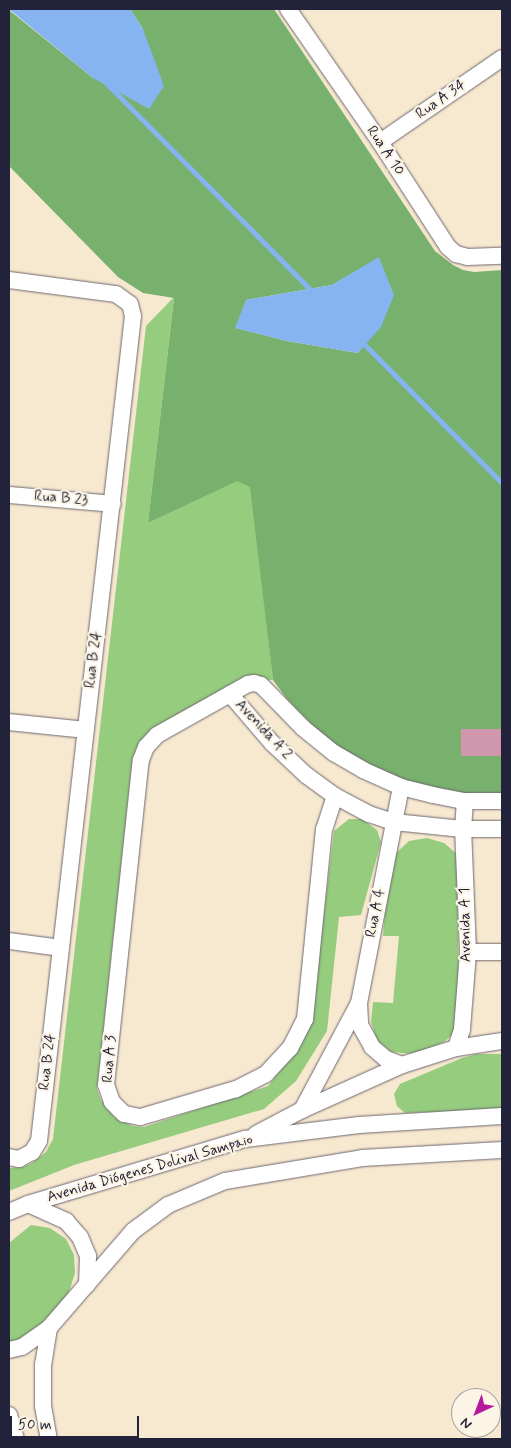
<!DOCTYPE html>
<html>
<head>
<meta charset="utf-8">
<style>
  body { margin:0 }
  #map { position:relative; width:511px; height:1448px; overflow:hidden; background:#f7e8d0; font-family:Mynerve,sans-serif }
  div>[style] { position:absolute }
  .green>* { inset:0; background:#95cc7e }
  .forest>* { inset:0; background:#78b06d }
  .water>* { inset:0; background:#85b4f0 }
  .stream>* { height:5px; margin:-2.5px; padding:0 2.5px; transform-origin:2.5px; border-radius:2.5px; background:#85b4f0 }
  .building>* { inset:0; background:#d096ab; transform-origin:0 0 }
  .roads { filter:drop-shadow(0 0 1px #6d676f) drop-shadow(0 0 1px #6d676f) }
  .minor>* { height:16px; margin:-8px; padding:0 8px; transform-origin:8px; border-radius:8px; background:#fff }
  span { translate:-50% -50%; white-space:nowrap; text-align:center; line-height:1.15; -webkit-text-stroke:4.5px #fcf5e5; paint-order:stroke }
  .street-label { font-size:15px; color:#22223b }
  .frame { position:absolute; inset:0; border:10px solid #22223b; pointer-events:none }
  .north { position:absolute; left:451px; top:1388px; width:50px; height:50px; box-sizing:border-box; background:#fcf5e5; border:1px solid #a5a1a1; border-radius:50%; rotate:223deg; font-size:14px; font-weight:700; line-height:20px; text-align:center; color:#22223b }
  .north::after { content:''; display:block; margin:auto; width:18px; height:22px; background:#b5179e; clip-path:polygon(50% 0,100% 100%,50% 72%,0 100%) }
  .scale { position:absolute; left:10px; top:1416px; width:129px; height:22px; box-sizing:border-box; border:2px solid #22223b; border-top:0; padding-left:6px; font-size:15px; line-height:18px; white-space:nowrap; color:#22223b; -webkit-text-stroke:4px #fcf5e5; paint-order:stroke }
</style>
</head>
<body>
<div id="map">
  <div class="green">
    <i style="clip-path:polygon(174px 297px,148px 523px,237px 480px,251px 487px,273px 680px,239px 679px,154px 731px,135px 754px,132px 763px,97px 1089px,101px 1100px,114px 1117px,133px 1126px,144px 1127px,268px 1086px,295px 1052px,311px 1020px,334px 831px,349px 819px,362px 819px,377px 830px,381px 842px,361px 915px,339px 917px,327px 1031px,296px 1081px,264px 1109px,74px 1165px,9px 1191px,9px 1168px,23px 1167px,32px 1163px,46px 1152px,53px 1139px,146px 326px)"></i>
    <i style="clip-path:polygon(427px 838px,444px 843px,457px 854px,459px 1016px,453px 1034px,444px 1042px,414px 1054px,392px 1052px,377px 1041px,371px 1022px,373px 1002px,393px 1003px,399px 936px,383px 936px,385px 912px,395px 854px,409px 841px)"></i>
    <i style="clip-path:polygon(477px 1054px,502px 1054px,502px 1110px,405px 1113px,397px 1106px,394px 1094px,400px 1084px,462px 1058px)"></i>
    <i style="clip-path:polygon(31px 1225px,50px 1228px,66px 1239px,74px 1255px,75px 1273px,68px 1295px,54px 1316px,22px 1339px,9px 1343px,9px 1243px)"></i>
  </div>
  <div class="forest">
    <i style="clip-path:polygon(evenodd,130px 9px,274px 9px,435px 251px,453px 265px,463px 270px,474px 272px,502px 270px,502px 795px,470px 795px,423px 787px,379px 771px,339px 747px,320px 733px,287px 699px,273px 680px,250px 487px,237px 481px,148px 523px,174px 298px,143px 293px,118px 277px,9px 166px,9px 10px,93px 78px,143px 29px,130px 9px,379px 258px,358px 353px,287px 341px,236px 328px,246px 300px,332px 285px,379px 258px)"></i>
  </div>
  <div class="water">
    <i style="clip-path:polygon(9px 9px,130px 9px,143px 29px,164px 86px,149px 109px,93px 78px)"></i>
    <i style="clip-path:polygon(379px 257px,394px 295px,381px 327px,358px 353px,287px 341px,235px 328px,246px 300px,332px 285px)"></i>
  </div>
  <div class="stream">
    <i style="left:107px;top:84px;width:294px;rotate:45.3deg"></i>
    <i style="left:362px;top:342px;width:199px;rotate:45.2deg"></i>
  </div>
  <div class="building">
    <i style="left:461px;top:729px;width:41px;height:27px"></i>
  </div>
  <div class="roads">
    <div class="minor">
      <i style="left:288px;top:9px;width:162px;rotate:55.3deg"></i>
      <i style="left:380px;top:142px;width:125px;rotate:57.1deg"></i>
      <i style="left:448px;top:247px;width:11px;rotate:41deg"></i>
      <i style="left:456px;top:254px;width:11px;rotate:15deg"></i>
      <i style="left:467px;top:257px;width:35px;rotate:-2deg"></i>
      <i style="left:380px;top:142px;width:148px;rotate:-34.5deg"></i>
      <i style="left:9px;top:280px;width:108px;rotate:7.5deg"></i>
      <i style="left:116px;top:294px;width:17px;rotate:36deg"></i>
      <i style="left:130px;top:304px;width:12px;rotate:76deg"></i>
      <i style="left:133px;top:316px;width:830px;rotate:96.5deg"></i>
      <i style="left:39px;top:1141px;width:13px;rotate:122deg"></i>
      <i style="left:32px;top:1152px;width:15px;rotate:152deg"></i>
      <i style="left:19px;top:1159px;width:10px;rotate:-169deg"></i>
      <i style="left:9px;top:495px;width:104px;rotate:4.9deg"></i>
      <i style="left:230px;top:694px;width:65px;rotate:49.4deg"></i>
      <i style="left:272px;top:743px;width:47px;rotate:43.3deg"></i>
      <i style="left:306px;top:775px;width:36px;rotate:36deg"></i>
      <i style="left:335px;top:796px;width:38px;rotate:28deg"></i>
      <i style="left:369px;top:814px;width:26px;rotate:18deg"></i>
      <i style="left:394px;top:822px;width:69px;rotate:5.8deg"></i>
      <i style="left:463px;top:829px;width:39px"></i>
      <i style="left:9px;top:722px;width:77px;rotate:5.9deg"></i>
      <i style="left:401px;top:787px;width:220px;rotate:101deg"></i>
      <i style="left:359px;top:1003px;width:22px;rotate:87deg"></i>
      <i style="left:360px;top:1025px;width:25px;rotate:61deg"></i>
      <i style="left:372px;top:1047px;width:18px;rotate:41deg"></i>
      <i style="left:386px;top:1059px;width:17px;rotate:21deg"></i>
      <i style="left:335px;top:796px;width:35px;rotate:108deg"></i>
      <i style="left:324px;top:829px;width:191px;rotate:95.7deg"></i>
      <i style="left:305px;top:1019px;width:33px;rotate:117deg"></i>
      <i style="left:290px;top:1048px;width:35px;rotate:133deg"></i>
      <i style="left:266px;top:1074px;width:34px;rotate:153deg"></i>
      <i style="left:236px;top:1089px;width:100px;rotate:163.7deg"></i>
      <i style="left:140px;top:1117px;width:16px;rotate:-169deg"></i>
      <i style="left:124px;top:1114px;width:17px;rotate:-135deg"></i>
      <i style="left:112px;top:1102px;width:18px;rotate:-109deg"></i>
      <i style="left:106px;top:1085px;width:327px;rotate:-83.9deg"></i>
      <i style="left:141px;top:760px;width:14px;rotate:-69deg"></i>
      <i style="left:146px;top:747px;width:16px;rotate:-47deg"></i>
      <i style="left:157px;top:735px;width:104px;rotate:-29.3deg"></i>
      <i style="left:248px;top:684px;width:6px;rotate:-9deg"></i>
      <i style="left:254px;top:683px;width:7px;rotate:16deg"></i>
      <i style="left:261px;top:685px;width:60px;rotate:45.7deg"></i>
      <i style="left:303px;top:728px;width:40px;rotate:39deg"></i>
      <i style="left:334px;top:753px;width:34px;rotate:30deg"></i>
      <i style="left:363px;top:770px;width:42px;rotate:24.1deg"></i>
      <i style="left:401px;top:787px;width:33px;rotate:14deg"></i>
      <i style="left:433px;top:795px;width:33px;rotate:11deg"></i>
      <i style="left:465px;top:801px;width:37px"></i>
      <i style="left:9px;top:941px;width:52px;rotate:7.7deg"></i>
      <i style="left:468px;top:952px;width:34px"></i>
      <i style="left:456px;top:1048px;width:20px;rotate:-72deg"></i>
      <i style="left:462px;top:1029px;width:77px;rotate:-85.5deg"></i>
      <i style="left:468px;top:952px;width:123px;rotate:-92.3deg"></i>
      <i style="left:463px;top:829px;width:28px;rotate:-86deg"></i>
      <i style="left:302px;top:1110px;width:121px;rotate:-62deg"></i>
      <i style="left:256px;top:1134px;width:52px;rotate:-27.6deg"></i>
      <i style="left:302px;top:1110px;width:110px;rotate:-24.2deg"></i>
      <i style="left:402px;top:1065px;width:57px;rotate:-17.5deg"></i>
      <i style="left:456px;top:1048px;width:47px;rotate:-8.7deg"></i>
      <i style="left:28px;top:1204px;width:42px;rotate:24.1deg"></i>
      <i style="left:66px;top:1221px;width:21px;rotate:49deg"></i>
      <i style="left:80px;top:1237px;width:21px;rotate:67deg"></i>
      <i style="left:88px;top:1256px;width:29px;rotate:92deg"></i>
      <i style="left:9px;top:1212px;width:21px;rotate:-23deg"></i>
      <i style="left:28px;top:1204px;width:227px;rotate:-16.7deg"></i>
      <i style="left:245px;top:1139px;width:115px;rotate:-7deg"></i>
      <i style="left:359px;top:1125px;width:143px;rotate:-3.6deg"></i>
      <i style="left:49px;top:1328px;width:36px;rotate:99deg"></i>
      <i style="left:43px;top:1364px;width:42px;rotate:90deg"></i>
      <i style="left:43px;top:1406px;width:34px;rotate:80deg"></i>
      <i style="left:9px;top:1350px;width:13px;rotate:-13deg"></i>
      <i style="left:22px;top:1347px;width:33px;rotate:-35deg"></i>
      <i style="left:49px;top:1328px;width:128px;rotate:-49.1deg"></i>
      <i style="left:133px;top:1231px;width:44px;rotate:-36.6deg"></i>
      <i style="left:168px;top:1205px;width:62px;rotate:-22.8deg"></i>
      <i style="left:225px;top:1181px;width:139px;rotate:-9.5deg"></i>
      <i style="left:362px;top:1158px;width:140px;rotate:-3.3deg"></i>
      <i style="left:9px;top:1415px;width:25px;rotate:74deg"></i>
    </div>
  </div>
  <div class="street-label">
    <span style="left:441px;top:100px;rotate:-35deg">Rua A 34</span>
    <span style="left:385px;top:151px;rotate:56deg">Rua A 10</span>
    <span style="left:61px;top:499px;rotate:5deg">Rua B 23</span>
    <span style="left:94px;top:660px;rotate:-83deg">Rua B 24</span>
    <span style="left:263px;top:730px;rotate:47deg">Avenida A 2</span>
    <span style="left:376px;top:913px;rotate:-79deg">Rua A 4</span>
    <span style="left:466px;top:925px;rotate:-91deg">Avenida A 1</span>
    <span style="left:110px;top:1059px;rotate:-86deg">Rua A 3</span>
    <span style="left:48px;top:1062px;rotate:-83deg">Rua B 24</span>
    <span style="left:150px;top:1169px;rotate:-16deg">Avenida Diógenes Dolival Sampaio</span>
  </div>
  <div class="frame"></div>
  <div class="north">N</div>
  <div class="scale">50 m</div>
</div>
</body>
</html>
